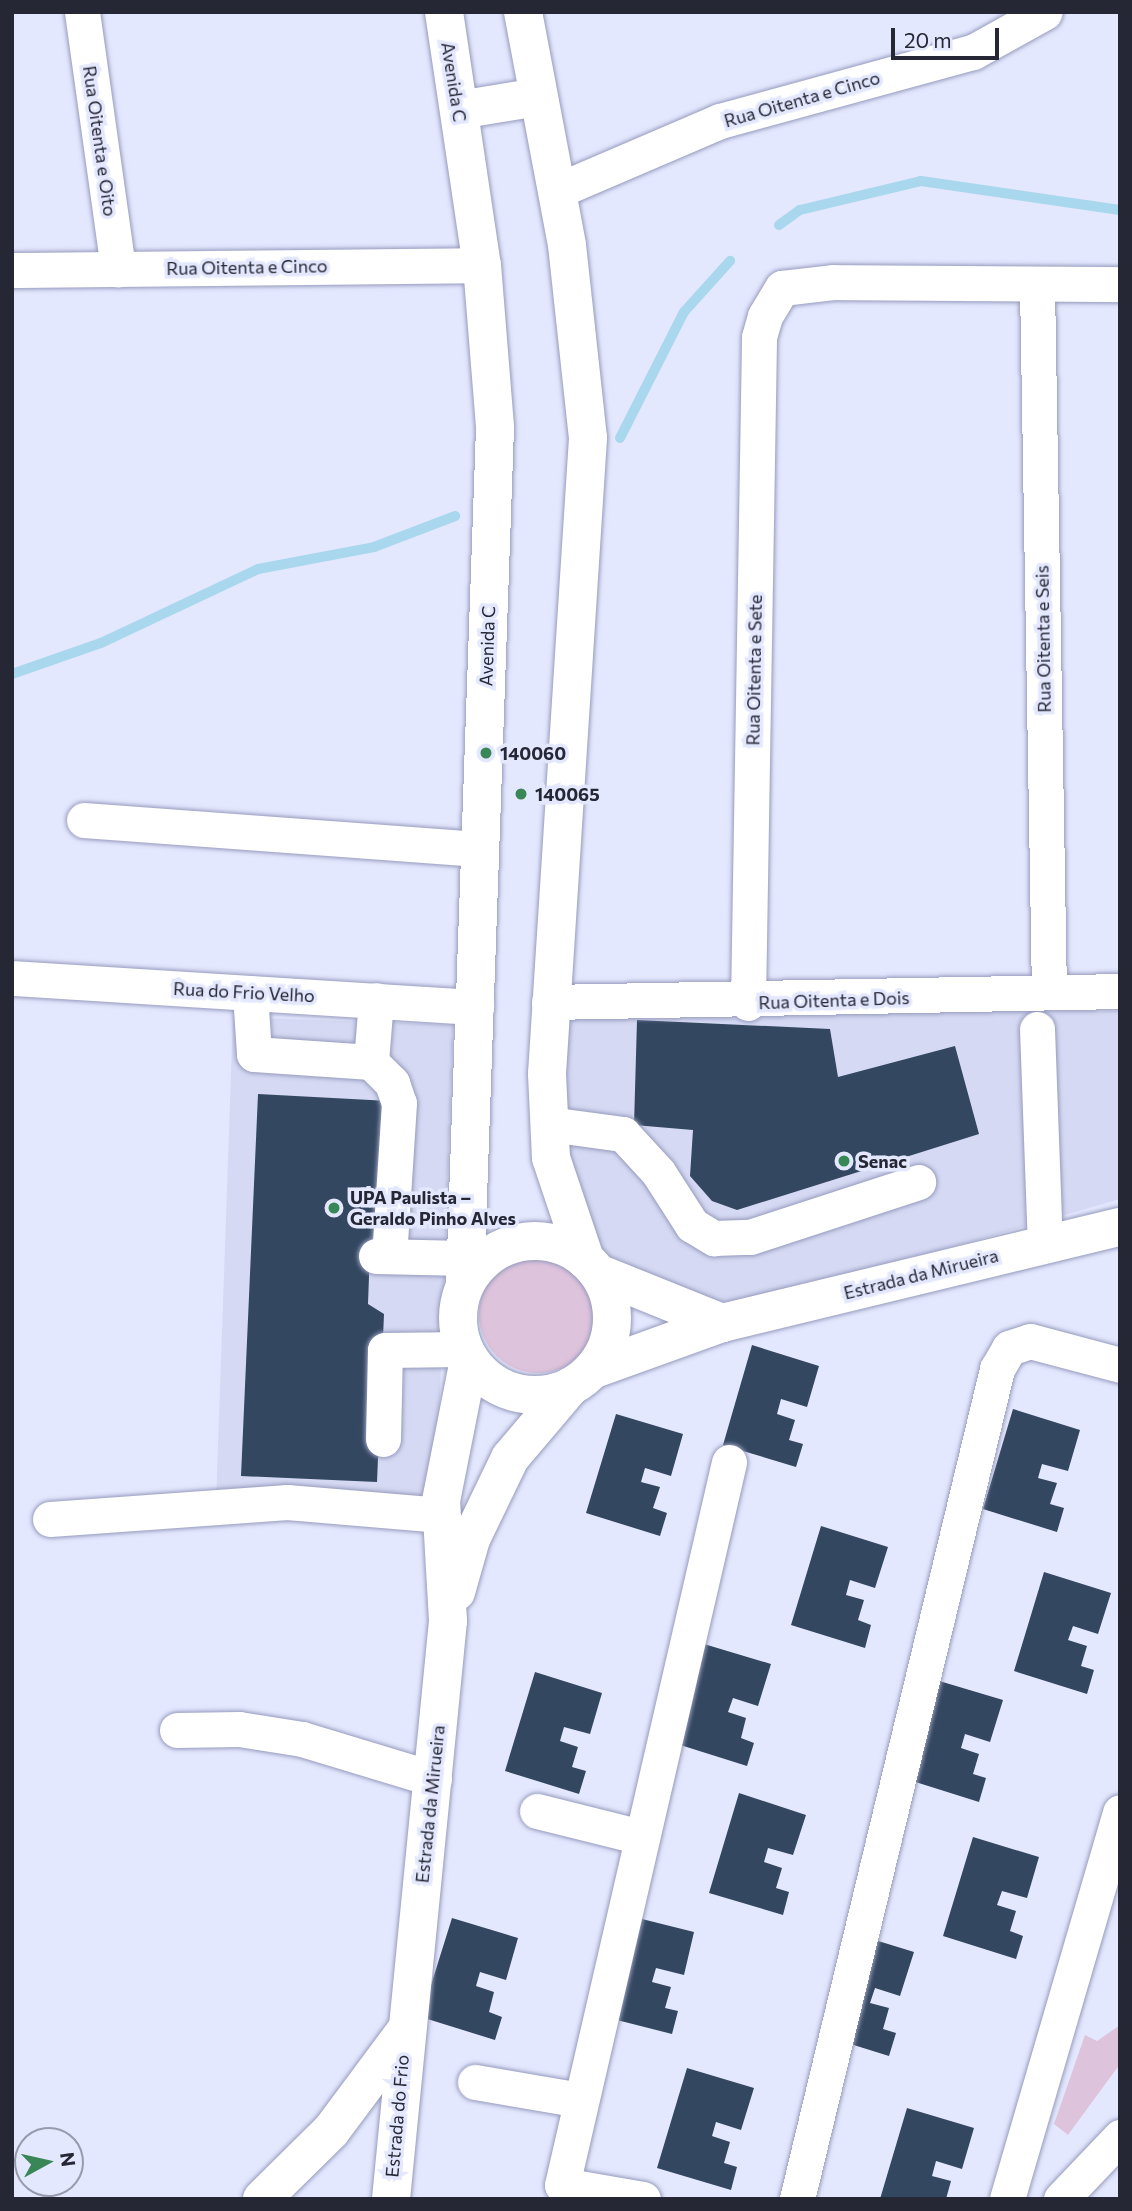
<!DOCTYPE html>
<html>
<head>
<meta charset="utf-8">
<style>
  body { margin:0 }
  #map { position:relative; width:1132px; height:2211px; overflow:hidden; background:#e4e8fe; font-family:Commissioner,sans-serif }
  div>[style] { position:absolute }
  .built>* { inset:0; background:#d5d9f3; transform-origin:0 0 }
  .green>* { inset:0; background:#dec3dc }
  .round { border-radius:50% }
  .stream>* { height:10px; margin:-5px; padding:0 5px; transform-origin:5px; border-radius:5px; background:#a9d7ed }
  .building>* { inset:0; background:#334760 }
  .roads { filter:drop-shadow(0 0 2px #969bbd) drop-shadow(0 0 2px #969bbd) }
  .minor>* { height:35px; margin:-17.5px; padding:0 17.5px; transform-origin:17.5px; border-radius:17.5px; background:#fff }
  .major>* { height:38px; margin:-19px; padding:0 19px; transform-origin:19px; border-radius:19px; background:#fff }
  .major>.ring { margin:-19px; padding:0; box-sizing:content-box; background:none; border:38px solid #fff; border-radius:50% }
  .dots>* { width:19px; height:19px; translate:-50% -50%; box-sizing:border-box; border:4px solid #e4e8fe; border-radius:50% }
  span { translate:-50% -50%; white-space:nowrap; text-align:center; line-height:1.15; -webkit-text-stroke:7px #e4e8fe; paint-order:stroke }
  .street-label { font-size:18px; color:#252734 }
  .poi-label { font-size:18px; color:#252734; font-weight:700 }
  .left { translate:0 -50%; text-align:left }
  .frame { position:absolute; inset:0; border:14px solid #252734; pointer-events:none }
  .north { position:absolute; left:14px; top:2127px; width:70px; height:70px; box-sizing:border-box; background:#e4e8fe; border:2px solid #989bad; border-radius:50%; rotate:82deg; font-size:19px; font-weight:700; line-height:28px; text-align:center; color:#252734 }
  .north::after { content:''; display:block; margin:auto; width:24px; height:32px; background:#398756; clip-path:polygon(50% 0,100% 100%,50% 72%,0 100%) }
  .scale { position:absolute; left:891px; top:28px; width:108px; height:32px; box-sizing:border-box; border:4px solid #252734; border-top:0; padding-left:9px; font-size:21px; line-height:24px; white-space:nowrap; color:#252734; -webkit-text-stroke:5px #e4e8fe; paint-order:stroke }
</style>
</head>
<body>
<div id="map">
  <div class="built">
    <i style="clip-path:polygon(577px 1009px,1120px 1011px,1120px 1199px,751px 1305px,705px 1299px,597px 1253px,577px 1214px,563px 1123px,565px 1016px)"></i>
    <i style="left:233px;top:1017px;width:220px;height:476px;rotate:2deg"></i>
  </div>
  <div class="green">
    <i class="round" style="left:479px;top:1255px;width:118px;height:118px"></i>
    <i style="clip-path:polygon(1120px 2025px,1120px 2064px,1068px 2135px,1054px 2124px,1085px 2035px,1097px 2041px)"></i>
  </div>
  <div class="stream">
    <i style="left:779px;top:225px;width:26px;rotate:-36deg"></i>
    <i style="left:800px;top:210px;width:124px;rotate:-13.5deg"></i>
    <i style="left:921px;top:181px;width:201px;rotate:8.3deg"></i>
    <i style="left:620px;top:438px;width:141px;rotate:-63.1deg"></i>
    <i style="left:684px;top:312px;width:69px;rotate:-48deg"></i>
    <i style="left:12px;top:674px;width:94px;rotate:-19.2deg"></i>
    <i style="left:101px;top:643px;width:174px;rotate:-25.2deg"></i>
    <i style="left:258px;top:569px;width:118px;rotate:-10.7deg"></i>
    <i style="left:374px;top:547px;width:87px;rotate:-20.9deg"></i>
  </div>
  <div class="building">
    <i style="clip-path:polygon(637px 1020px,830px 1029px,838px 1077px,955px 1046px,979px 1134px,737px 1210px,712px 1201px,690px 1176px,693px 1130px,634px 1125px)"></i>
    <i style="clip-path:polygon(258px 1094px,389px 1101px,382px 1249px,370px 1249px,368px 1304px,384px 1314px,377px 1482px,241px 1476px)"></i>
    <i style="clip-path:polygon(752px 1345px,819px 1366px,807px 1407px,781px 1399px,777px 1414px,795px 1420px,789px 1440px,803px 1444px,796px 1467px,723px 1445px)"></i>
    <i style="clip-path:polygon(1013px 1409px,1080px 1430px,1068px 1471px,1042px 1464px,1038px 1478px,1057px 1483px,1050px 1504px,1064px 1508px,1057px 1532px,983px 1509px)"></i>
    <i style="clip-path:polygon(616px 1414px,683px 1434px,671px 1476px,645px 1468px,641px 1482px,660px 1487px,653px 1508px,667px 1513px,660px 1536px,586px 1513px)"></i>
    <i style="clip-path:polygon(821px 1526px,888px 1547px,875px 1588px,850px 1580px,846px 1595px,864px 1600px,858px 1620px,871px 1625px,865px 1648px,791px 1625px)"></i>
    <i style="clip-path:polygon(1044px 1572px,1111px 1593px,1098px 1634px,1073px 1626px,1068px 1640px,1087px 1646px,1081px 1666px,1094px 1670px,1087px 1694px,1014px 1671px)"></i>
    <i style="clip-path:polygon(704px 1644px,771px 1664px,758px 1706px,733px 1698px,728px 1712px,746px 1718px,741px 1738px,754px 1743px,747px 1766px,674px 1743px)"></i>
    <i style="clip-path:polygon(535px 1672px,602px 1693px,590px 1734px,564px 1727px,560px 1741px,578px 1747px,572px 1767px,586px 1771px,579px 1794px,505px 1771px)"></i>
    <i style="clip-path:polygon(936px 1680px,1003px 1700px,990px 1742px,965px 1734px,961px 1748px,979px 1754px,973px 1774px,986px 1778px,979px 1802px,906px 1779px)"></i>
    <i style="clip-path:polygon(739px 1793px,806px 1815px,793px 1855px,768px 1848px,764px 1862px,782px 1868px,776px 1888px,789px 1892px,783px 1915px,709px 1893px)"></i>
    <i style="clip-path:polygon(973px 1837px,1039px 1857px,1027px 1898px,1002px 1891px,997px 1905px,1016px 1911px,1010px 1931px,1023px 1936px,1016px 1959px,943px 1936px)"></i>
    <i style="clip-path:polygon(452px 1918px,518px 1938px,506px 1980px,480px 1972px,476px 1986px,494px 1992px,489px 2012px,502px 2017px,495px 2040px,421px 2017px)"></i>
    <i style="clip-path:polygon(638px 1918px,694px 1932px,684px 1975px,656px 1968px,652px 1982px,671px 1987px,665px 2008px,678px 2011px,672px 2034px,613px 2019px)"></i>
    <i style="clip-path:polygon(875px 1940px,914px 1952px,900px 1996px,875px 1988px,870px 2003px,889px 2008px,883px 2029px,896px 2033px,889px 2056px,844px 2042px)"></i>
    <i style="clip-path:polygon(687px 2068px,754px 2088px,741px 2130px,716px 2122px,712px 2136px,730px 2142px,724px 2163px,737px 2167px,731px 2190px,657px 2168px)"></i>
    <i style="clip-path:polygon(907px 2108px,974px 2128px,962px 2169px,936px 2161px,932px 2176px,951px 2181px,946px 2199px,880px 2199px)"></i>
  </div>
  <div class="roads">
    <div class="minor">
      <i style="left:82px;top:12px;width:260px;rotate:82deg"></i>
      <i style="left:559px;top:190px;width:175px;rotate:-23.2deg"></i>
      <i style="left:720px;top:121px;width:262px;rotate:-15.3deg"></i>
      <i style="left:973px;top:52px;width:82px;rotate:-29.1deg"></i>
      <i style="left:12px;top:270px;width:470px;rotate:-0.6deg"></i>
      <i style="left:1037px;top:285px;width:707px;rotate:89.03deg"></i>
      <i style="left:84px;top:820px;width:395px;rotate:4.2deg"></i>
      <i style="left:12px;top:978px;width:465px;rotate:3.6deg"></i>
      <i style="left:250px;top:993px;width:61px;rotate:86.2deg"></i>
      <i style="left:254px;top:1054px;width:117px;rotate:3.9deg"></i>
      <i style="left:371px;top:1062px;width:30px;rotate:45deg"></i>
      <i style="left:392px;top:1083px;width:21px;rotate:71deg"></i>
      <i style="left:399px;top:1103px;width:153px;rotate:93.7deg"></i>
      <i style="left:549px;top:1002px;width:571px;rotate:-1.1deg"></i>
      <i style="left:748px;top:1003px;width:666px;rotate:-89.05deg"></i>
      <i style="left:759px;top:337px;width:22px;rotate:-74deg"></i>
      <i style="left:765px;top:316px;width:33px;rotate:-59deg"></i>
      <i style="left:782px;top:288px;width:51px;rotate:-6.7deg"></i>
      <i style="left:833px;top:282px;width:287px;rotate:0.4deg"></i>
      <i style="left:1037px;top:1029px;width:215px;rotate:87.9deg"></i>
      <i style="left:371px;top:1062px;width:62px;rotate:-85.4deg"></i>
      <i style="left:549px;top:1124px;width:75px;rotate:7.7deg"></i>
      <i style="left:623px;top:1134px;width:52px;rotate:47.4deg"></i>
      <i style="left:658px;top:1172px;width:63px;rotate:57.3deg"></i>
      <i style="left:692px;top:1225px;width:26px;rotate:31deg"></i>
      <i style="left:714px;top:1238px;width:36px;rotate:-2deg"></i>
      <i style="left:750px;top:1237px;width:177px;rotate:-18.1deg"></i>
      <i style="left:376px;top:1256px;width:89px;rotate:1.3deg"></i>
      <i style="left:383px;top:1439px;width:89px;rotate:-88.7deg"></i>
      <i style="left:385px;top:1350px;width:79px;rotate:-0.7deg"></i>
      <i style="left:50px;top:1519px;width:238px;rotate:-4.1deg"></i>
      <i style="left:287px;top:1502px;width:155px;rotate:4.8deg"></i>
      <i style="left:177px;top:1730px;width:62px;rotate:-0.9deg"></i>
      <i style="left:239px;top:1729px;width:64px;rotate:9deg"></i>
      <i style="left:302px;top:1739px;width:138px;rotate:16.9deg"></i>
      <i style="left:537px;top:1811px;width:107px;rotate:14deg"></i>
      <i style="left:475px;top:2082px;width:107px;rotate:9.7deg"></i>
      <i style="left:643px;top:2199px;width:82px;rotate:-170.2deg"></i>
      <i style="left:562px;top:2185px;width:742px;rotate:-76.99deg"></i>
      <i style="left:797px;top:2199px;width:854px;rotate:-76.45deg"></i>
      <i style="left:997px;top:1369px;width:24px;rotate:-60deg"></i>
      <i style="left:1009px;top:1348px;width:22px;rotate:-18deg"></i>
      <i style="left:1030px;top:1341px;width:93px;rotate:14.9deg"></i>
      <i style="left:1007px;top:2199px;width:403px;rotate:-73.7deg"></i>
      <i style="left:1061px;top:2199px;width:86px;rotate:-46.4deg"></i>
    </div>
    <div class="major">
      <i style="left:444px;top:12px;width:256px;rotate:81.5deg"></i>
      <i style="left:482px;top:265px;width:164px;rotate:85.4deg"></i>
      <i style="left:495px;top:428px;width:856px;rotate:92.01deg"></i>
      <i style="left:523px;top:12px;width:237px;rotate:79.3deg"></i>
      <i style="left:567px;top:245px;width:194px;rotate:83.8deg"></i>
      <i style="left:588px;top:438px;width:637px;rotate:93.69deg"></i>
      <i style="left:547px;top:1074px;width:84px;rotate:87.3deg"></i>
      <i style="left:551px;top:1158px;width:107px;rotate:71.4deg"></i>
      <i style="left:459px;top:110px;width:80px;rotate:-9.3deg"></i>
      <i class="ring" style="left:458px;top:1241px;width:116px;height:116px"></i>
      <i style="left:598px;top:1273px;width:134px;rotate:22deg"></i>
      <i style="left:592px;top:1370px;width:138px;rotate:-19.9deg"></i>
      <i style="left:722px;top:1323px;width:409px;rotate:-13.6deg"></i>
      <i style="left:456px;top:1592px;width:55px;rotate:-74.2deg"></i>
      <i style="left:471px;top:1539px;width:90px;rotate:-64.3deg"></i>
      <i style="left:510px;top:1458px;width:94px;rotate:-49.7deg"></i>
      <i style="left:262px;top:2199px;width:97px;rotate:-44.6deg"></i>
      <i style="left:331px;top:2131px;width:122px;rotate:-53.3deg"></i>
      <i style="left:391px;top:2199px;width:581px;rotate:-84.37deg"></i>
      <i style="left:448px;top:1621px;width:120px;rotate:-93.3deg"></i>
      <i style="left:441px;top:1501px;width:145px;rotate:-78.8deg"></i>
    </div>
  </div>
  <div class="dots">
    <i style="left:486px;top:753px;background:#398756"></i>
    <i style="left:521px;top:794px;background:#398756"></i>
    <i style="left:844px;top:1161px;background:#398756"></i>
    <i style="left:334px;top:1208px;background:#398756"></i>
  </div>
  <div class="street-label">
    <span style="left:454px;top:82px;rotate:81deg">Avenida C</span>
    <span style="left:802px;top:99px;rotate:-16deg">Rua Oitenta e Cinco</span>
    <span style="left:100px;top:141px;rotate:82deg">Rua Oitenta e Oito</span>
    <span style="left:247px;top:267px;rotate:-1deg">Rua Oitenta e Cinco</span>
    <span style="left:1043px;top:639px;rotate:-91deg">Rua Oitenta e Seis</span>
    <span style="left:487px;top:646px;rotate:-88deg">Avenida C</span>
    <span style="left:754px;top:670px;rotate:-89deg">Rua Oitenta e Sete</span>
    <span style="left:244px;top:992px;rotate:3deg">Rua do Frio Velho</span>
    <span style="left:834px;top:1000px;rotate:-2deg">Rua Oitenta e Dois</span>
    <span style="left:921px;top:1274px;rotate:-14deg">Estrada da Mirueira</span>
    <span style="left:430px;top:1804px;rotate:-84deg">Estrada da Mirueira</span>
    <span style="left:397px;top:2116px;rotate:-85deg">Estrada do Frio</span>
  </div>
  <div class="poi-label">
    <span class="left" style="left:500px;top:753px">140060</span>
    <span class="left" style="left:535px;top:794px">140065</span>
    <span class="left" style="left:858px;top:1161px">Senac</span>
    <span class="left" style="left:350px;top:1208px">UPA Paulista –<br>Geraldo Pinho Alves</span>
  </div>
  <div class="frame"></div>
  <div class="north">N</div>
  <div class="scale">20 m</div>
</div>
</body>
</html>
